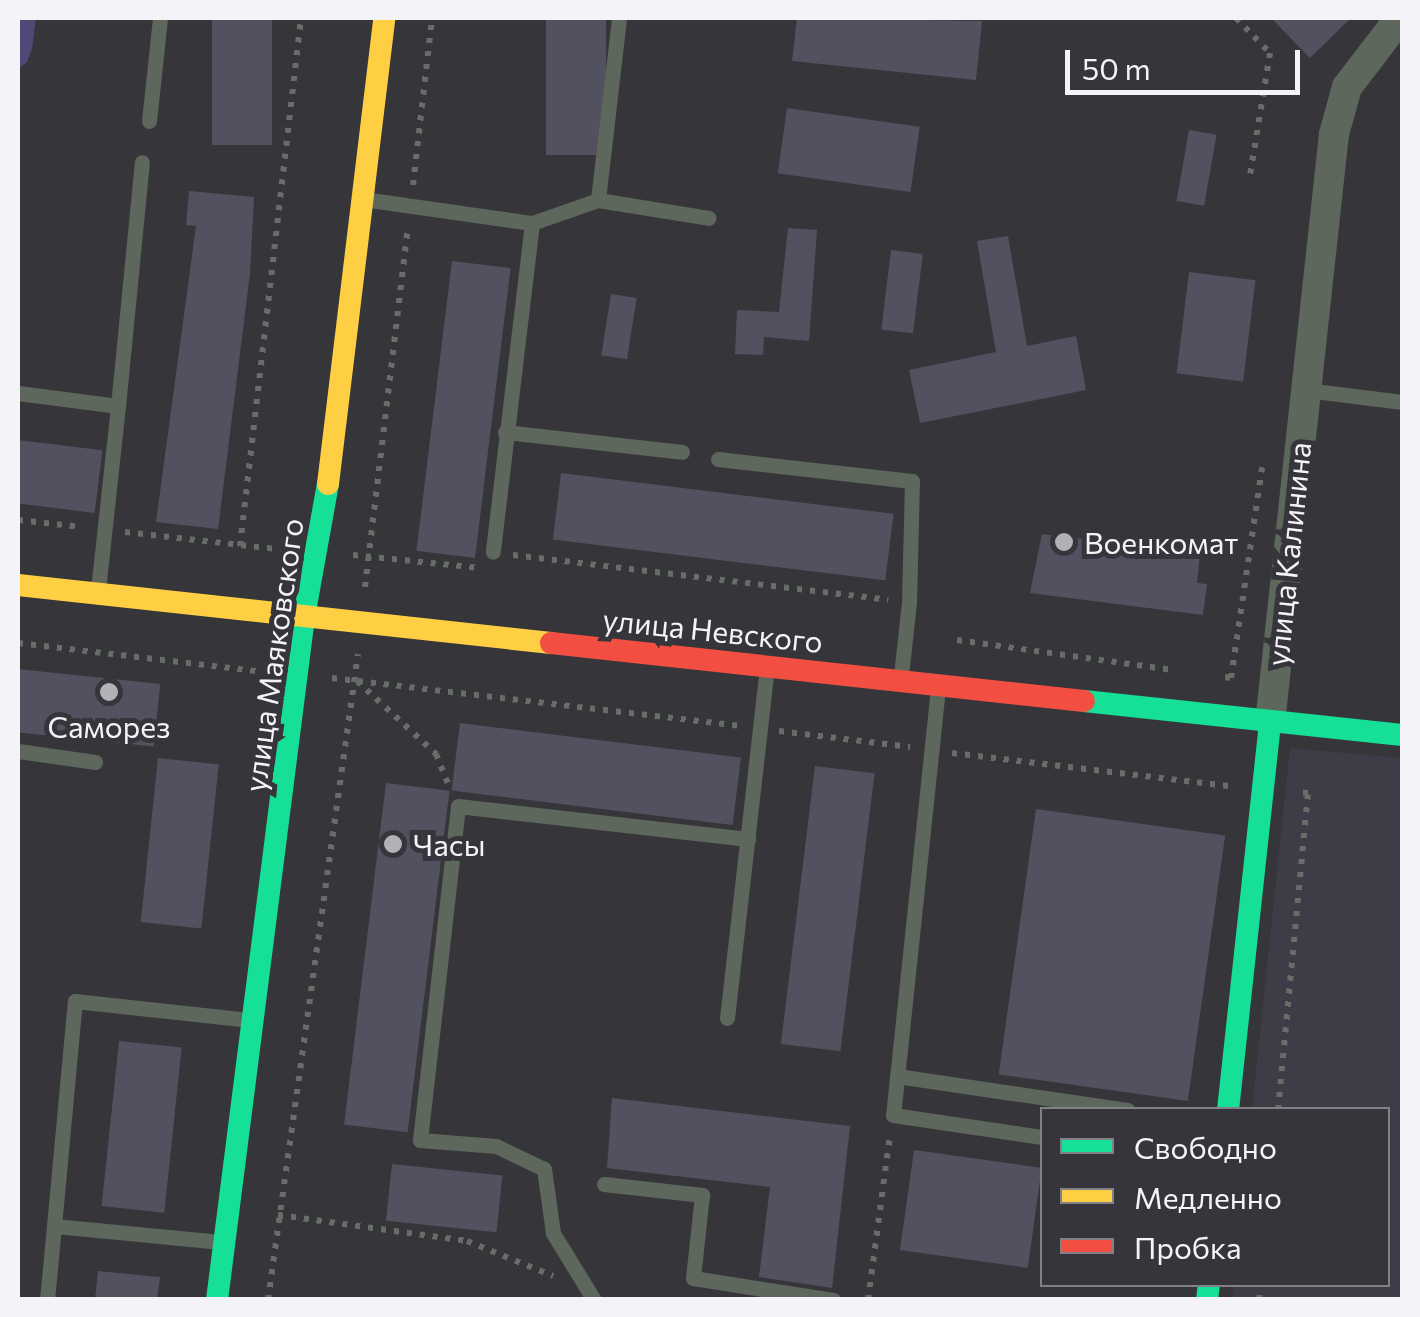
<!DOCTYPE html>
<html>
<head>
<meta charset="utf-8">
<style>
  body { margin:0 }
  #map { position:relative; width:1420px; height:1317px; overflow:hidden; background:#36363a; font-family:Commissioner,sans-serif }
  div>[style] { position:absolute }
  .built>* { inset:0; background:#3d3c47 }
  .green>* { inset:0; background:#4f4977 }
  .building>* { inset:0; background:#52515f; transform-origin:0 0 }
  .path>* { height:6px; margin-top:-3px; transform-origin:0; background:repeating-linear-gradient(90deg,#676d67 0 5px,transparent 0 13px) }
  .lane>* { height:15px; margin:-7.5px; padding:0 7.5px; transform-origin:7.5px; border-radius:7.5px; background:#5e675c }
  .street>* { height:30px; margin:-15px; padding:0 15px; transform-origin:15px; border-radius:15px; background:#5e675c }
  .fast>* { height:22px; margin:-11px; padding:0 11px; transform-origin:11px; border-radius:11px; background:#16e098 }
  .slow>* { height:22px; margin:-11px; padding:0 11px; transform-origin:11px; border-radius:11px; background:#ffcf43 }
  .jam>* { height:22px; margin:-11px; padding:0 11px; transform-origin:11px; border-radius:11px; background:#f24e42 }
  .dots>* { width:28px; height:28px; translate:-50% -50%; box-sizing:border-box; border:5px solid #35353b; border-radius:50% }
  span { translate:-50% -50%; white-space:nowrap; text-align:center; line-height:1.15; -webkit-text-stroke:10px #35353b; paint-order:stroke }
  .poi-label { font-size:30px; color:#f4f3f7 }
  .left { translate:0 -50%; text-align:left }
  .street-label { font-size:30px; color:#f4f3f7 }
  .frame { position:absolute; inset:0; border:20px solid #f4f3f7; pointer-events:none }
  .legend { position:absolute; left:1040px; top:1107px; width:350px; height:180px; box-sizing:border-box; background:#35353b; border:2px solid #818186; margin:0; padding:12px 18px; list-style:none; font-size:30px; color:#f4f3f7 }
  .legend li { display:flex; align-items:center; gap:20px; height:50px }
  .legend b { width:50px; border:2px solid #818186 }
  .scale { position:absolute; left:1065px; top:50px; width:235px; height:45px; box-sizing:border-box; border:5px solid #f4f3f7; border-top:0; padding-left:12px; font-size:30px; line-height:35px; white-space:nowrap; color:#f4f3f7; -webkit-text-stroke:8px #35353b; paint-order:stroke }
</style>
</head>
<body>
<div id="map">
  <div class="built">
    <i style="clip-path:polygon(1290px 748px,1402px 758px,1402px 1299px,1232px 1299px,1234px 1285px,1388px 1284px,1388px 1110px,1252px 1109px)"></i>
  </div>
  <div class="green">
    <i style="clip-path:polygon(18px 18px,36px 18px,32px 48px,27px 62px,18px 69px)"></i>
  </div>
  <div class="building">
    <i style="left:212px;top:18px;width:60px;height:127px"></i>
    <i style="left:546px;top:18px;width:60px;height:137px"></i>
    <i style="clip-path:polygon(797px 18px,982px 21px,976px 80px,792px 61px)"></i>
    <i style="clip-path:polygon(1271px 18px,1351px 18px,1310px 58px)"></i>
    <i style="left:787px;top:108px;width:134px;height:66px;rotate:8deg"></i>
    <i style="left:1189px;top:130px;width:28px;height:72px;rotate:10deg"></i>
    <i style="clip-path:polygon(189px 191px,254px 197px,250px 273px,218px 529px,156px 522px,196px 226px,186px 225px)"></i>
    <i style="clip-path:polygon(788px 228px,817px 230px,809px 341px,764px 337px,763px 355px,735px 354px,737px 310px,779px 312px)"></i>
    <i style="clip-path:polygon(1008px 236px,1027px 346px,1076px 336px,1086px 390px,920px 423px,909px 370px,996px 352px,977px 241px)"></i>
    <i style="left:891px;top:250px;width:32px;height:80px;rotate:7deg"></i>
    <i style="left:452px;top:261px;width:59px;height:292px;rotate:7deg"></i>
    <i style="left:1189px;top:272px;width:67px;height:102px;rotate:7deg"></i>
    <i style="left:611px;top:294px;width:26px;height:62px;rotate:9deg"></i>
    <i style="left:18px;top:440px;width:85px;height:63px;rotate:7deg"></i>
    <i style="left:561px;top:473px;width:335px;height:67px;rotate:7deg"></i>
    <i style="clip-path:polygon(1042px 534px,1200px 554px,1197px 583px,1207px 584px,1203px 615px,1030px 593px)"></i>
    <i style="left:18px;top:669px;width:143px;height:63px;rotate:6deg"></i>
    <i style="left:460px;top:723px;width:283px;height:68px;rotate:7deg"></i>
    <i style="left:158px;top:758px;width:61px;height:165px;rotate:6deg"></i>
    <i style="left:815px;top:766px;width:60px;height:280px;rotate:7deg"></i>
    <i style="left:386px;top:783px;width:64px;height:344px;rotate:7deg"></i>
    <i style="left:1036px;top:809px;width:191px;height:268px;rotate:8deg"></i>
    <i style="left:119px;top:1041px;width:63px;height:166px;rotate:6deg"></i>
    <i style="clip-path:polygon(612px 1098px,850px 1126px,832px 1288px,759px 1277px,770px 1187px,607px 1168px)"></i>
    <i style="left:914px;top:1150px;width:129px;height:101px;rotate:8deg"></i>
    <i style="left:392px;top:1164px;width:111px;height:57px;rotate:6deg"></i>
    <i style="clip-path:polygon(98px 1271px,160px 1277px,157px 1300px,95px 1300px)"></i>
  </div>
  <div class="path">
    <i style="left:1236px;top:18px;width:49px;rotate:45.8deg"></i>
    <i style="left:1270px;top:53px;width:130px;rotate:99.3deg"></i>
    <i style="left:413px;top:185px;width:168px;rotate:-83.5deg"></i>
    <i style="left:18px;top:520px;width:64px;rotate:6.2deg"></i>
    <i style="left:125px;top:532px;width:162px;rotate:6.4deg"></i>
    <i style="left:240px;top:546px;width:532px;rotate:-83.41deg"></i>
    <i style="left:353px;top:555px;width:128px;rotate:5.8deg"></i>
    <i style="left:513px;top:555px;width:378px;rotate:6.8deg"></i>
    <i style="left:365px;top:587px;width:363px;rotate:-83.2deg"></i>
    <i style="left:957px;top:640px;width:218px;rotate:7.9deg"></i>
    <i style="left:18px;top:643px;width:249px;rotate:6.7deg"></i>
    <i style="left:1225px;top:677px;width:6px;rotate:9deg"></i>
    <i style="left:1231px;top:678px;width:213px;rotate:-81.6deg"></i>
    <i style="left:332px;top:678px;width:412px;rotate:6.7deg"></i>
    <i style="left:357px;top:681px;width:108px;rotate:42.7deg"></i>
    <i style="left:436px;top:754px;width:35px;rotate:68deg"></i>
    <i style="left:779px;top:731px;width:132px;rotate:7deg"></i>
    <i style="left:952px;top:753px;width:278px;rotate:6.8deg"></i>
    <i style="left:1278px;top:1110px;width:318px;rotate:-84.6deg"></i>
    <i style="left:1308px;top:793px;width:13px;rotate:-176deg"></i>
    <i style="left:278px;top:1215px;width:191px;rotate:7.8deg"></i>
    <i style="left:467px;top:1241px;width:93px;rotate:22.1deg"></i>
    <i style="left:268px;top:1300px;width:652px;rotate:-82.07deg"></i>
    <i style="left:868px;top:1300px;width:165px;rotate:-82.4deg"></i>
    <i style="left:1259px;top:1300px;width:16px;rotate:-83deg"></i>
  </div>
  <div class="lane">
    <i style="left:149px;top:121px;width:104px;rotate:-83.9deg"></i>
    <i style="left:370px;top:200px;width:164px;rotate:8.1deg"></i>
    <i style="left:532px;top:223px;width:331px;rotate:96.8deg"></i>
    <i style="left:598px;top:200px;width:183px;rotate:-83.4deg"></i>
    <i style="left:532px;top:223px;width:70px;rotate:-19.2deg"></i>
    <i style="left:598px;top:200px;width:112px;rotate:9.2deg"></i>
    <i style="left:1306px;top:390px;width:97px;rotate:7.1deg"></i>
    <i style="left:18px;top:393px;width:101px;rotate:7.4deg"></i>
    <i style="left:118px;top:406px;width:184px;rotate:96.2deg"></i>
    <i style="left:118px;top:406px;width:245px;rotate:-84.4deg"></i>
    <i style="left:505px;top:432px;width:178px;rotate:6.4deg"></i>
    <i style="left:718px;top:459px;width:195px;rotate:6.5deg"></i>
    <i style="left:912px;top:481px;width:121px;rotate:91.4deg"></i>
    <i style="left:909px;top:602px;width:74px;rotate:96.2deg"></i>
    <i style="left:938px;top:688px;width:429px;rotate:96deg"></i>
    <i style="left:893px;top:1115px;width:151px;rotate:8.4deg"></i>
    <i style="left:18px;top:751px;width:78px;rotate:8.1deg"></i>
    <i style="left:727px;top:1018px;width:351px;rotate:-83.5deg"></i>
    <i style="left:897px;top:1076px;width:233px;rotate:8.4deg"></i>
    <i style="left:604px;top:1184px;width:99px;rotate:6.4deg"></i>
    <i style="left:702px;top:1195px;width:83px;rotate:96.2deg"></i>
    <i style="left:693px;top:1278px;width:142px;rotate:8.9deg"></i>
    <i style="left:221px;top:1242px;width:168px;rotate:-174.5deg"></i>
    <i style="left:54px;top:1226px;width:226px;rotate:-84.7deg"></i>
    <i style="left:75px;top:1001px;width:177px;rotate:6.2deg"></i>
    <i style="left:47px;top:1300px;width:74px;rotate:-84.6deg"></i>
    <i style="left:594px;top:1300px;width:79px;rotate:-121.5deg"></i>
    <i style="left:553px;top:1233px;width:65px;rotate:-98deg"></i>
    <i style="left:544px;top:1169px;width:53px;rotate:-154.4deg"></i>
    <i style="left:496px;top:1146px;width:76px;rotate:-175.5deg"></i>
    <i style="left:420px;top:1140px;width:336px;rotate:-83.5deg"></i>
    <i style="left:458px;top:806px;width:292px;rotate:6.5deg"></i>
  </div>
  <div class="street">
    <i style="left:1270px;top:723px;width:592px;rotate:-83.8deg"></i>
    <i style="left:1334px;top:134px;width:49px;rotate:-74.5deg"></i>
    <i style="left:1347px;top:87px;width:87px;rotate:-52.5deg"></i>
  </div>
  <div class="fast">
    <i style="left:1084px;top:701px;width:320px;rotate:6.1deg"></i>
    <i style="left:1228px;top:1110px;width:389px;rotate:-83.8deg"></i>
    <i style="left:217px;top:1300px;width:689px;rotate:-82.74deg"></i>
    <i style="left:304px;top:617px;width:135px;rotate:-79.8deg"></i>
    <i style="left:1207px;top:1300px;width:16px;rotate:-83deg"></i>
  </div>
  <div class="slow">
    <i style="left:328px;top:484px;width:469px;rotate:-83.1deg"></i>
    <i style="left:18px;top:585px;width:536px;rotate:6.21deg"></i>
  </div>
  <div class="jam">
    <i style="left:551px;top:643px;width:536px;rotate:6.21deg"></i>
  </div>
  <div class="dots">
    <i style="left:1064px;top:542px;background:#b2b1b5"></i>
    <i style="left:109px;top:692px;background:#b2b1b5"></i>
    <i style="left:393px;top:844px;background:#b2b1b5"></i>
  </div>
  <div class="poi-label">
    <span class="left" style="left:1084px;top:542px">Военкомат</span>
    <span style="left:109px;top:726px">Саморез</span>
    <span class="left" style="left:413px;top:844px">Часы</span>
  </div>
  <div class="street-label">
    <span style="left:1288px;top:554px;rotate:-84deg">улица Калинина</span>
    <span style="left:713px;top:630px;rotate:6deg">улица Невского</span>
    <span style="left:273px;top:655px;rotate:-82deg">улица Маяковского</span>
  </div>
  <div class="frame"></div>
  <ul class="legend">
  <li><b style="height:12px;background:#16e098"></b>Свободно</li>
  <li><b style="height:12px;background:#ffcf43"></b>Медленно</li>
  <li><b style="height:12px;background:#f24e42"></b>Пробка</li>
  </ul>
  <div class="scale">50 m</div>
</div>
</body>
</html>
